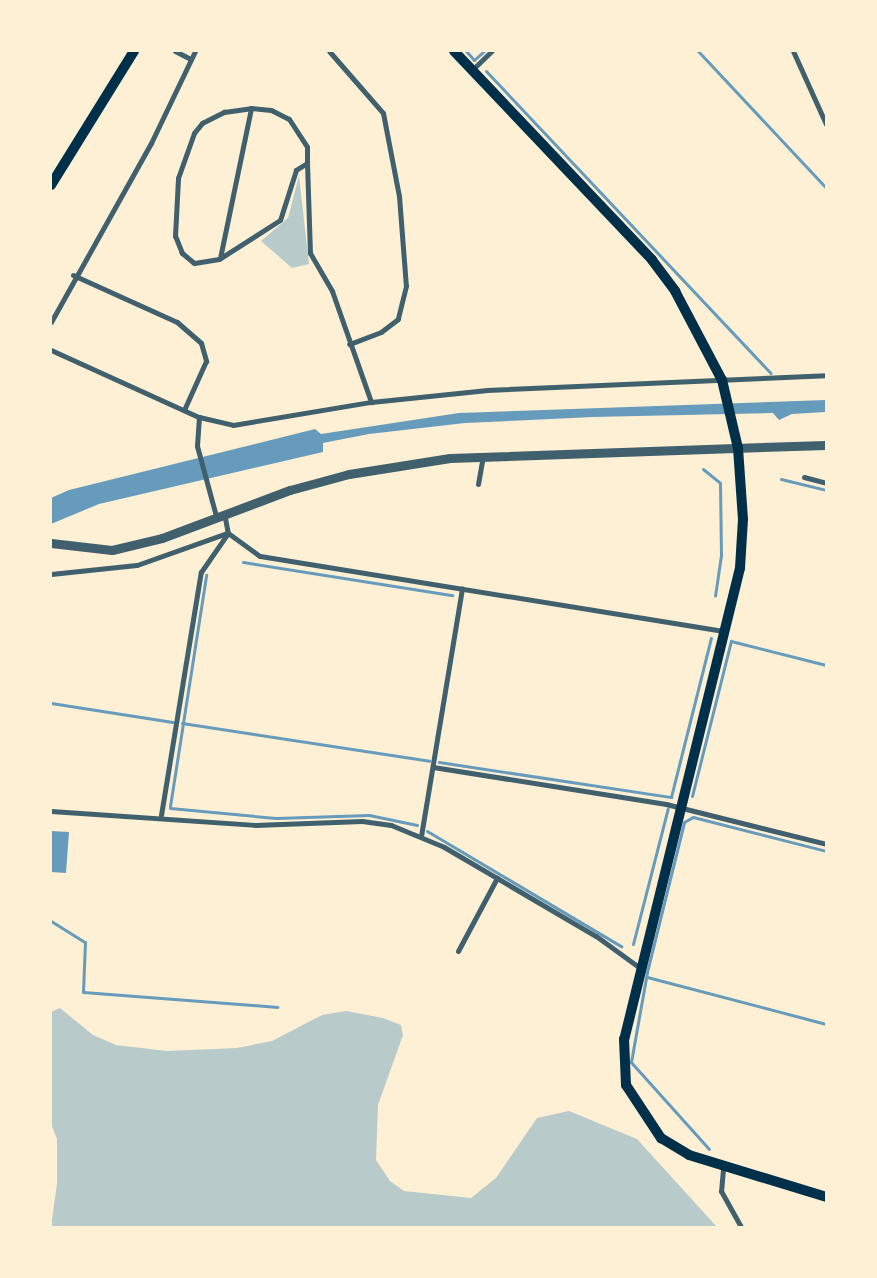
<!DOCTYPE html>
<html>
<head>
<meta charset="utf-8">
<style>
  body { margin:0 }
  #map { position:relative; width:877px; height:1278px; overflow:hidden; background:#fdf0d5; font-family:"IBM Plex Sans",sans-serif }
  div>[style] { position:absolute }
  .green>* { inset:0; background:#b9caca }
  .water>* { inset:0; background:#669bbc }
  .stream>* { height:3px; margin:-1.5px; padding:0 1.5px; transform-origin:1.5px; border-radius:1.5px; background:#669bbc }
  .minor>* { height:5px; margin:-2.5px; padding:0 2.5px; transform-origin:2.5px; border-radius:2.5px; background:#3f606c }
  .tertiary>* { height:9px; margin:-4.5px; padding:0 4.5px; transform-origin:4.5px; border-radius:4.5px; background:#3f606c }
  .secondary>* { height:10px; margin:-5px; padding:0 5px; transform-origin:5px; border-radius:5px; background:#003049 }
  span { translate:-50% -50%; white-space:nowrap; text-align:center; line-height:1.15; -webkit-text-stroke:5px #fdf0d5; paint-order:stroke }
  .frame { position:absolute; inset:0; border:52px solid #fdf0d5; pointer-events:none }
</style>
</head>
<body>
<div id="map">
  <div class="green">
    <i style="clip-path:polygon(299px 176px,309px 264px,292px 268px,261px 241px,288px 218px)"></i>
    <i style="clip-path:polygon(60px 1008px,93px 1035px,116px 1045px,167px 1051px,237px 1048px,272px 1041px,322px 1015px,346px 1011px,383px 1018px,401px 1025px,403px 1035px,378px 1105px,376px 1160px,390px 1181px,404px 1191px,471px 1198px,496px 1178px,537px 1118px,569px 1111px,637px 1139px,717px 1227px,51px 1227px,57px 1184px,57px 1139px,51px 1124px,51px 1012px)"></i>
  </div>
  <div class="water">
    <i style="clip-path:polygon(826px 400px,826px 412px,792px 414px,779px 420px,773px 413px,593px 417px,465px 423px,369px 434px,323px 443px,323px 452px,99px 504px,51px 524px,51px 498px,69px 490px,315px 429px,321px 434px,459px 413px)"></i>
    <i style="clip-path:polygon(51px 831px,69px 832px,66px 873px,51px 872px)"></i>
  </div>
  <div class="stream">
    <i style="left:466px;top:51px;width:12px;rotate:48deg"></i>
    <i style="left:474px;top:60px;width:13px;rotate:-42deg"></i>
    <i style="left:698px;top:51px;width:187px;rotate:46.9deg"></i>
    <i style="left:486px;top:71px;width:415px;rotate:46.7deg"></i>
    <i style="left:703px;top:469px;width:22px;rotate:39deg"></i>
    <i style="left:720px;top:483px;width:72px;rotate:89.2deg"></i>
    <i style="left:721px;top:555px;width:41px;rotate:98.3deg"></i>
    <i style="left:781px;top:479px;width:46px;rotate:13.7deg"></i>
    <i style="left:243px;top:562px;width:212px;rotate:9deg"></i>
    <i style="left:51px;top:703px;width:123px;rotate:8.9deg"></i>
    <i style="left:182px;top:723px;width:250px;rotate:8.7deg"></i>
    <i style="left:439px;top:762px;width:235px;rotate:8.6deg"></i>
    <i style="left:671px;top:797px;width:164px;rotate:-75.9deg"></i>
    <i style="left:692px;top:796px;width:160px;rotate:-75.9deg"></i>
    <i style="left:731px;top:641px;width:98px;rotate:14.2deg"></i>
    <i style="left:170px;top:806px;width:234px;rotate:-81.1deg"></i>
    <i style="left:170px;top:808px;width:106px;rotate:5.4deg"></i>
    <i style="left:276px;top:818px;width:93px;rotate:-1.8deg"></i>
    <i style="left:369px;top:815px;width:49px;rotate:11.8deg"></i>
    <i style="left:427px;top:831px;width:226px;rotate:30.7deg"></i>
    <i style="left:51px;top:921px;width:40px;rotate:32deg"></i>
    <i style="left:85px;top:942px;width:50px;rotate:92.3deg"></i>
    <i style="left:83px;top:992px;width:195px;rotate:4.4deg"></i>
    <i style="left:633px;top:944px;width:140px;rotate:-75.6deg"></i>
    <i style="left:647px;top:977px;width:185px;rotate:14.7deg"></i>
    <i style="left:709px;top:1149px;width:117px;rotate:-131.9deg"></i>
    <i style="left:631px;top:1062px;width:91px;rotate:-79.9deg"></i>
    <i style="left:647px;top:972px;width:154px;rotate:-76.1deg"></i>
    <i style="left:684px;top:822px;width:10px;rotate:-29deg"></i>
    <i style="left:693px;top:817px;width:137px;rotate:14.3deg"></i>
  </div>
  <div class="minor">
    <i style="left:175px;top:51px;width:18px;rotate:27deg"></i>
    <i style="left:329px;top:51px;width:82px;rotate:48.9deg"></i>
    <i style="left:383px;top:113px;width:85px;rotate:79.1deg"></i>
    <i style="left:399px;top:196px;width:90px;rotate:85.6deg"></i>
    <i style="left:406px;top:286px;width:34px;rotate:104deg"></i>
    <i style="left:398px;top:319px;width:21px;rotate:143deg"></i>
    <i style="left:381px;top:332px;width:34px;rotate:159deg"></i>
    <i style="left:793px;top:51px;width:80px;rotate:65.7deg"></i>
    <i style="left:472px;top:70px;width:28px;rotate:-44deg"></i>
    <i style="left:307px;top:163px;width:13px;rotate:148deg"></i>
    <i style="left:296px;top:170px;width:52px;rotate:107.7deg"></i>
    <i style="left:280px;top:220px;width:72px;rotate:147.4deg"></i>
    <i style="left:219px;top:259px;width:25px;rotate:171deg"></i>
    <i style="left:194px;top:263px;width:16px;rotate:-140deg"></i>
    <i style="left:182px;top:253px;width:18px;rotate:-112deg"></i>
    <i style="left:175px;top:236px;width:58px;rotate:-87deg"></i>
    <i style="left:178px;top:178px;width:48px;rotate:-70.4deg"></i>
    <i style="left:194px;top:133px;width:13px;rotate:-51deg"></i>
    <i style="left:202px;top:123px;width:25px;rotate:-27deg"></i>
    <i style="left:224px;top:112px;width:27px;rotate:-8deg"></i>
    <i style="left:251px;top:108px;width:20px;rotate:6deg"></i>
    <i style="left:271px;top:110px;width:20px;rotate:27deg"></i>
    <i style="left:289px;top:119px;width:33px;rotate:57deg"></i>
    <i style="left:307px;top:147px;width:16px;rotate:90deg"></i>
    <i style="left:307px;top:163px;width:90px;rotate:88.1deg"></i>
    <i style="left:310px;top:253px;width:44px;rotate:59.9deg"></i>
    <i style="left:332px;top:291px;width:118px;rotate:70.6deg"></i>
    <i style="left:220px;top:258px;width:153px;rotate:-78.3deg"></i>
    <i style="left:73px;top:275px;width:114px;rotate:24.3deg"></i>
    <i style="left:177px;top:322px;width:32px;rotate:41deg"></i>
    <i style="left:201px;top:343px;width:19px;rotate:74deg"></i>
    <i style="left:206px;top:361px;width:54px;rotate:114.2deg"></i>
    <i style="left:51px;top:322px;width:205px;rotate:-60.8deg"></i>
    <i style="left:151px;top:143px;width:102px;rotate:-64.4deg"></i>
    <i style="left:51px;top:350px;width:162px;rotate:24.4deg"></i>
    <i style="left:199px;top:417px;width:35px;rotate:13deg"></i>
    <i style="left:233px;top:425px;width:140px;rotate:-9.5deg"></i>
    <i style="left:371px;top:402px;width:117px;rotate:-5.9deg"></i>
    <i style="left:487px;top:390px;width:339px;rotate:-2.5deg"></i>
    <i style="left:199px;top:417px;width:29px;rotate:94deg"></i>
    <i style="left:197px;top:446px;width:73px;rotate:74.8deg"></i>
    <i style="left:804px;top:477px;width:23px;rotate:15deg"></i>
    <i style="left:478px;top:484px;width:28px;rotate:-80deg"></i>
    <i style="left:224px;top:513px;width:20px;rotate:79deg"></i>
    <i style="left:228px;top:533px;width:39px;rotate:36deg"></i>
    <i style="left:260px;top:556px;width:471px;rotate:9.2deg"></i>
    <i style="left:51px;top:574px;width:86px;rotate:-6deg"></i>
    <i style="left:137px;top:565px;width:96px;rotate:-19.6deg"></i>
    <i style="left:433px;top:767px;width:236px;rotate:9deg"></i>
    <i style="left:666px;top:804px;width:165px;rotate:14deg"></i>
    <i style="left:51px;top:811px;width:204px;rotate:3.9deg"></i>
    <i style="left:255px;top:825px;width:107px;rotate:-2.1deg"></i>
    <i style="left:362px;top:821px;width:29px;rotate:8deg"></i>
    <i style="left:391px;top:825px;width:57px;rotate:22.5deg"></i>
    <i style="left:444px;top:847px;width:176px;rotate:30.4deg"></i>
    <i style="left:596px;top:936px;width:54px;rotate:36deg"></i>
    <i style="left:161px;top:815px;width:246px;rotate:-80.7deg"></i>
    <i style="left:201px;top:572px;width:47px;rotate:-55.3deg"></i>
    <i style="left:421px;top:836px;width:251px;rotate:-80.6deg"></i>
    <i style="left:458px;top:951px;width:83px;rotate:-61.9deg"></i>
    <i style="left:723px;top:1169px;width:22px;rotate:95deg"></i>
    <i style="left:721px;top:1191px;width:41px;rotate:60.9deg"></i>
  </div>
  <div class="tertiary">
    <i style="left:51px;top:543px;width:61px;rotate:6.5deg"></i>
    <i style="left:112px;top:550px;width:51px;rotate:-13.5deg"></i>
    <i style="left:162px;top:538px;width:137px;rotate:-20.6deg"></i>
    <i style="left:290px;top:490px;width:61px;rotate:-15.2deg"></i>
    <i style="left:349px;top:474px;width:102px;rotate:-9deg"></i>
    <i style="left:450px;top:458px;width:376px;rotate:-2deg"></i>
  </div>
  <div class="secondary">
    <i style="left:454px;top:51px;width:288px;rotate:46.5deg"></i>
    <i style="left:652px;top:260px;width:39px;rotate:53deg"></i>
    <i style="left:675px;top:291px;width:101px;rotate:62.2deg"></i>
    <i style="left:722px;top:380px;width:70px;rotate:76.8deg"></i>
    <i style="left:738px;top:448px;width:71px;rotate:86deg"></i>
    <i style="left:743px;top:519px;width:49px;rotate:93.5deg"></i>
    <i style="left:740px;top:568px;width:485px;rotate:103.8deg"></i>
    <i style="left:624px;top:1039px;width:46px;rotate:87.5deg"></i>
    <i style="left:626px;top:1085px;width:64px;rotate:56.6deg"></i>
    <i style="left:661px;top:1138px;width:33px;rotate:31deg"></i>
    <i style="left:689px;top:1155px;width:143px;rotate:17deg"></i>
    <i style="left:51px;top:185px;width:158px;rotate:-58.2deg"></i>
  </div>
  <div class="frame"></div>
</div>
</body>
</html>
